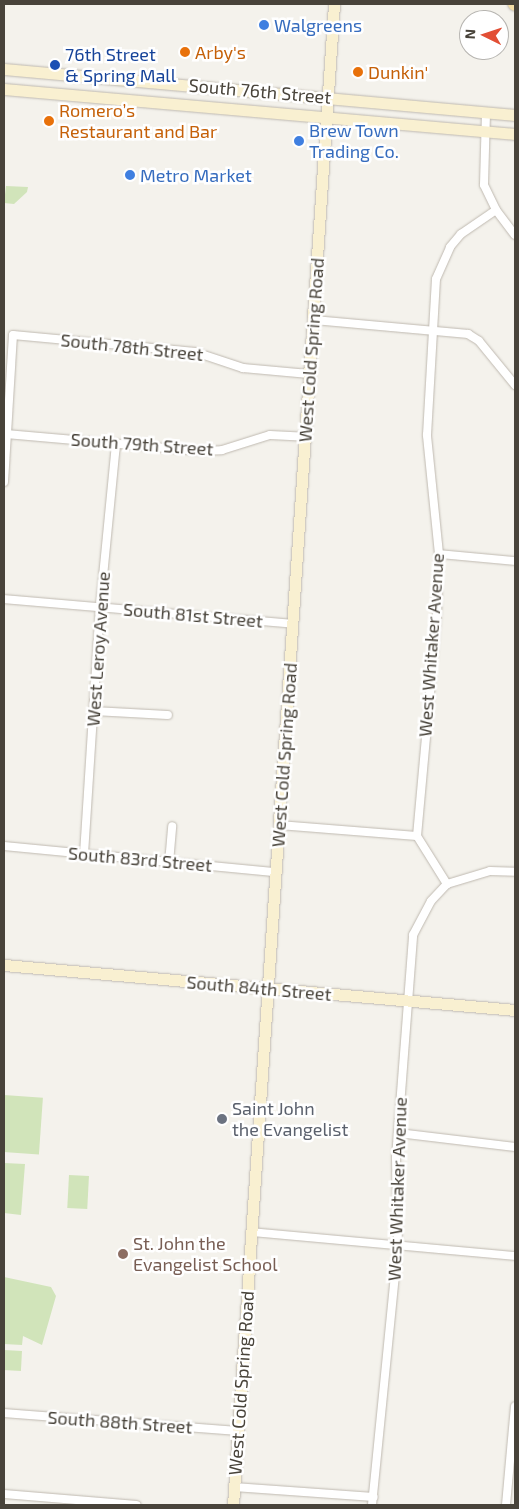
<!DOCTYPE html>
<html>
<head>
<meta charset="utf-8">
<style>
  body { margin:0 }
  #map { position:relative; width:519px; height:1509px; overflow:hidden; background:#f4f2ec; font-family:"Exo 2",sans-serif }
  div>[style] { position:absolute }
  .green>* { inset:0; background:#d1e4ba; transform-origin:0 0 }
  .roads { filter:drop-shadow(0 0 1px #bfb9b0) drop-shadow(0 0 1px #bfb9b0) }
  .street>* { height:8px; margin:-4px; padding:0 4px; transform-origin:4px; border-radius:4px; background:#fff }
  .secondary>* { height:11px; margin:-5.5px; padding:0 5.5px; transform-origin:5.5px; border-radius:5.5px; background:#f9f0d1 }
  .primary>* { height:12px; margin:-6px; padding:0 6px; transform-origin:6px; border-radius:6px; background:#f4dea6 }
  .dots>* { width:14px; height:14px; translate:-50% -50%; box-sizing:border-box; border:2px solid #fff; border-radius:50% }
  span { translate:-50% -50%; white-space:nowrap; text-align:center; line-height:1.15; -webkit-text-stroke:5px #fff; paint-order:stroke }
  .shop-label { font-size:18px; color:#366cbe }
  .left { translate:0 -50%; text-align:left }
  .food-label { font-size:18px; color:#c56008 }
  .transit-label { font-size:18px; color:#164399 }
  .street-label { font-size:18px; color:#48433a }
  .worship-label { font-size:18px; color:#5b616d }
  .education-label { font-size:18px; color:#785e54 }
  .frame { position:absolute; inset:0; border:5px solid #48433a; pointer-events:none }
  .north { position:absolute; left:459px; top:10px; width:50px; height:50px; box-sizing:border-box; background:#fff; border:1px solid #b6b4b0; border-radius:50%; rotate:274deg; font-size:14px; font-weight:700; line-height:20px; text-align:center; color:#48433a }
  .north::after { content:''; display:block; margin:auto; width:18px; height:22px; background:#e24f35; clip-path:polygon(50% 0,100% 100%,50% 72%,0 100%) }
</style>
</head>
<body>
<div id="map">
  <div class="green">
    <i style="clip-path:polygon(6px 186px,28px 187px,27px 192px,14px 204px,4px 203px)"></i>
    <i style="left:4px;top:1095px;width:39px;height:57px;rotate:4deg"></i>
    <i style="clip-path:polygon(4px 1163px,25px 1164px,21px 1215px,4px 1213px)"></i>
    <i style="left:69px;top:1175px;width:20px;height:33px;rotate:3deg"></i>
    <i style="clip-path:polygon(4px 1277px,51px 1287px,56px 1296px,42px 1345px,23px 1336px,22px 1345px,4px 1344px)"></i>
    <i style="left:4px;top:1350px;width:18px;height:20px;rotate:3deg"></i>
  </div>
  <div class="roads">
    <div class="street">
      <i style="left:486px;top:113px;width:72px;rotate:91.6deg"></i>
      <i style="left:484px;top:185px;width:28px;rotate:64deg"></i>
      <i style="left:496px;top:210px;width:31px;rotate:53deg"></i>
      <i style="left:314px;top:320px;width:155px;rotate:5.2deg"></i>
      <i style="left:468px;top:334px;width:13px;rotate:32deg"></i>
      <i style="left:479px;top:341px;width:57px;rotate:50.7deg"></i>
      <i style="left:6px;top:434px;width:194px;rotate:5deg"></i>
      <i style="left:199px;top:451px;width:23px;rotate:-2deg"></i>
      <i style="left:222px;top:450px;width:50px;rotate:-17.4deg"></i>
      <i style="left:270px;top:435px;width:35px;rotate:3deg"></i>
      <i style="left:4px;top:482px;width:147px;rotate:-86.5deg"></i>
      <i style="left:13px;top:335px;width:183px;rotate:5.3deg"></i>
      <i style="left:195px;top:352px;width:51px;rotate:18.4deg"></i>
      <i style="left:243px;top:368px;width:66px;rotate:5.2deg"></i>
      <i style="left:439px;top:554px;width:76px;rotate:5.3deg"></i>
      <i style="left:4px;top:599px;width:290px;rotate:4.9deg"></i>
      <i style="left:93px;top:711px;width:75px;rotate:3.1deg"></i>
      <i style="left:279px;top:825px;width:138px;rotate:4.6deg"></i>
      <i style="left:417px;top:836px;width:57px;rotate:58deg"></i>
      <i style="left:417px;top:836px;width:220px;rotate:-84.8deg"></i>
      <i style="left:437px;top:617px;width:63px;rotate:-88.2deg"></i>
      <i style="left:439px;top:554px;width:120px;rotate:-95.8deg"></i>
      <i style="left:427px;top:435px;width:156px;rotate:-86.7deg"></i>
      <i style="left:436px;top:279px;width:35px;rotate:-66deg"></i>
      <i style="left:450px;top:247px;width:17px;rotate:-50deg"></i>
      <i style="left:461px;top:234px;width:42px;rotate:-34.4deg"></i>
      <i style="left:4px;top:846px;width:273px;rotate:5.5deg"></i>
      <i style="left:84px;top:854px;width:248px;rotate:-86.3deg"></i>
      <i style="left:100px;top:607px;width:164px;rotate:-84.4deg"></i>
      <i style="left:169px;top:863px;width:37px;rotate:-85deg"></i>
      <i style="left:398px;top:1133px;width:118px;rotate:6.8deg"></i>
      <i style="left:251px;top:1232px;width:265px;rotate:5.2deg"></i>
      <i style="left:4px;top:1413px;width:234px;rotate:4.4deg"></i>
      <i style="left:234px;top:1487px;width:140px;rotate:4.1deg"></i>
      <i style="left:4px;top:1494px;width:133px;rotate:4.7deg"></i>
      <i style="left:372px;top:1505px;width:260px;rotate:-84.3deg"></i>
      <i style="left:398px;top:1246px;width:88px;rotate:-91.3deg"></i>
      <i style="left:396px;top:1158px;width:224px;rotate:-85.6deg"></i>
      <i style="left:413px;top:935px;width:38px;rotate:-62deg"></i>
      <i style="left:431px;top:901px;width:23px;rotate:-47deg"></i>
      <i style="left:447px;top:884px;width:45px;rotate:-16.8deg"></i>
      <i style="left:490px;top:871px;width:25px;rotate:2deg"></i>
      <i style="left:506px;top:1505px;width:99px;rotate:-84.8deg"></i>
    </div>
    <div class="secondary">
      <i style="left:4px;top:69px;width:513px;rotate:5.14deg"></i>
      <i style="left:4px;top:89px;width:513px;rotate:5.03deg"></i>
      <i style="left:4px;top:965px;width:513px;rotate:5.03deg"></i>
      <i style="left:233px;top:1505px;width:1504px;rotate:-86.15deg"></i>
    </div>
    <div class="primary">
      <i style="left:514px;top:4px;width:1px;rotate:45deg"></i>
    </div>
  </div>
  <div class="dots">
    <i style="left:264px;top:25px;background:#3f7fe0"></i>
    <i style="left:185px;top:52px;background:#e8710a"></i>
    <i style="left:55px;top:65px;background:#1a4fb4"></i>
    <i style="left:358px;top:72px;background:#e8710a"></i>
    <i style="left:49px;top:121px;background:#e8710a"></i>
    <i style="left:299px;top:141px;background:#3f7fe0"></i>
    <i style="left:130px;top:175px;background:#3f7fe0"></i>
    <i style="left:222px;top:1119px;background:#6b7280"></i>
    <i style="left:123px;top:1254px;background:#8d6e63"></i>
  </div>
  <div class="shop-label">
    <span class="left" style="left:274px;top:25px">Walgreens</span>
    <span class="left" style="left:309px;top:141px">Brew Town<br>Trading Co.</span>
    <span class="left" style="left:140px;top:175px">Metro Market</span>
  </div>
  <div class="food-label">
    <span class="left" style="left:195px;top:52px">Arby's</span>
    <span class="left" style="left:368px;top:72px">Dunkin'</span>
    <span class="left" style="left:59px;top:121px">Romero’s<br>Restaurant and Bar</span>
  </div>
  <div class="transit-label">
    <span class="left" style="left:65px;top:65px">76th Street<br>&amp; Spring Mall</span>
  </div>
  <div class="street-label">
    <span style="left:260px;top:91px;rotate:5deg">South 76th Street</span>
    <span style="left:132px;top:347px;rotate:6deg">South 78th Street</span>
    <span style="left:311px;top:350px;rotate:-86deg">West Cold Spring Road</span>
    <span style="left:142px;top:444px;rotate:4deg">South 79th Street</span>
    <span style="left:193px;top:615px;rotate:5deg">South 81st Street</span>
    <span style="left:431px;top:645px;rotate:-86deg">West Whitaker Avenue</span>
    <span style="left:98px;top:649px;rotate:-86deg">West Leroy Avenue</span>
    <span style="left:284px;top:755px;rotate:-86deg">West Cold Spring Road</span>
    <span style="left:140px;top:859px;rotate:5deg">South 83rd Street</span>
    <span style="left:259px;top:988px;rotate:5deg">South 84th Street</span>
    <span style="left:397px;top:1189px;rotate:-88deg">West Whitaker Avenue</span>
    <span style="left:241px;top:1383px;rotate:-86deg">West Cold Spring Road</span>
    <span style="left:120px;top:1422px;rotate:4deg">South 88th Street</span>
  </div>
  <div class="worship-label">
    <span class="left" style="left:232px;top:1119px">Saint John<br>the Evangelist</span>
  </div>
  <div class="education-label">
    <span class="left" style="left:133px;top:1254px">St. John the<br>Evangelist School</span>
  </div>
  <div class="frame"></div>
  <div class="north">N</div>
</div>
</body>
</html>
